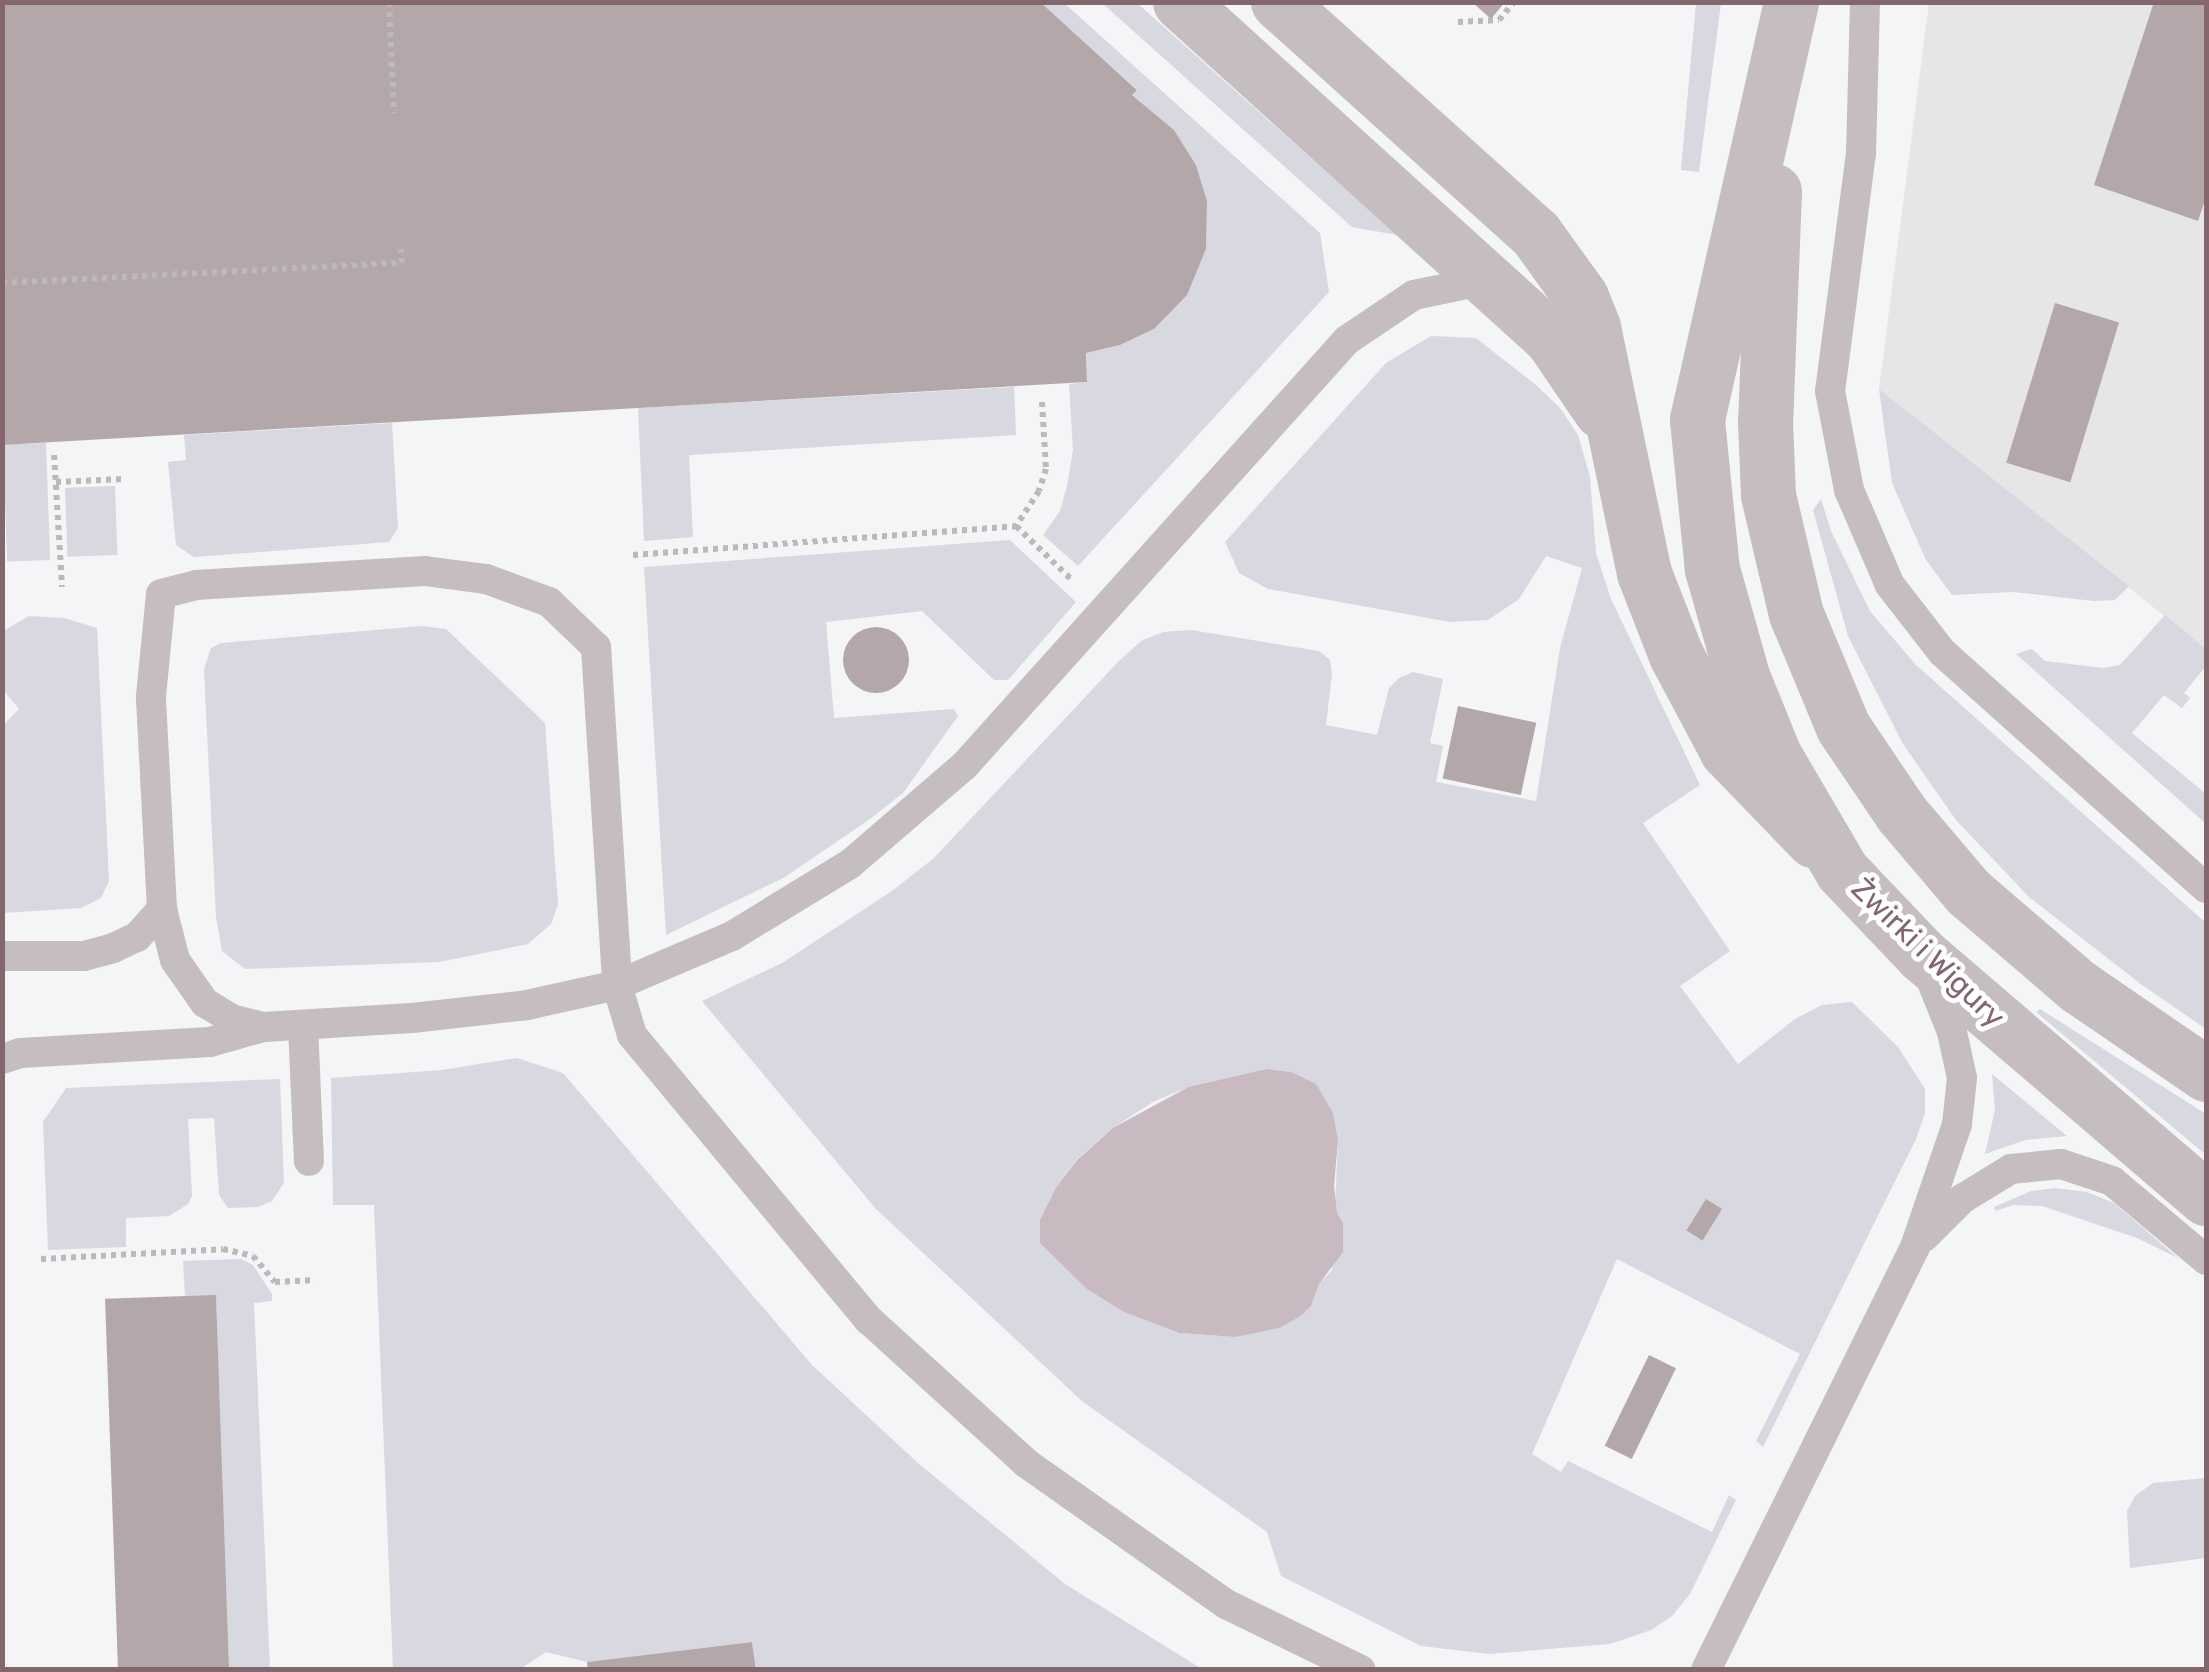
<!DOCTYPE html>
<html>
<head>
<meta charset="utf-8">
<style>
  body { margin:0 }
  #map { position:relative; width:2209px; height:1672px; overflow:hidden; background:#f3f5f6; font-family:Rubik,sans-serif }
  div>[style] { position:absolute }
  .built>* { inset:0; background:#e6e6e7 }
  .green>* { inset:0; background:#d7d8e0; transform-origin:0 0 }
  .water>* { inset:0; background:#c9b9c0 }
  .building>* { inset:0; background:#b4a7aa; transform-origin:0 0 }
  .round { border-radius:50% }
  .path>* { height:6px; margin-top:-3px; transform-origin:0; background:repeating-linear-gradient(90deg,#bdb8b9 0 5px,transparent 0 10px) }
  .service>* { height:30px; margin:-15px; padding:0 15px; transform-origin:15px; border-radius:15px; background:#c5bdbf }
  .minor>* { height:55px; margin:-27.5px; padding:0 27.5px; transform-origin:27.5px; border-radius:27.5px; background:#c5bdbf }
  .tertiary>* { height:55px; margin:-27.5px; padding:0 27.5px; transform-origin:27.5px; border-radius:27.5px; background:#c5bdbf }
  span { translate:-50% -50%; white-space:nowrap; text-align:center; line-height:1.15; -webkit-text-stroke:10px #fff; paint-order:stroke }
  .street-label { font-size:30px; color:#83676d }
  .frame { position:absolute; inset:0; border:5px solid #83676d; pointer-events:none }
</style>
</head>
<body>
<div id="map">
  <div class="built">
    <i style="clip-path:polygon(1929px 3px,2206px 3px,2206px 649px,1879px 389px)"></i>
  </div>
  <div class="green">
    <i style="clip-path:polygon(1040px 3px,1064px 3px,1320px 233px,1329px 292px,1078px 566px,1043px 535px,1060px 511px,1067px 486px,1073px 450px,1069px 384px,1087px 382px,1086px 353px,1120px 345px,1154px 329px,1186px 295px,1206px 249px,1207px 201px,1196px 165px,1174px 130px,1132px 95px,1137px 89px)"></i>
    <i style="clip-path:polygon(1102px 3px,1137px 3px,1397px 235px,1352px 227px)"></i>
    <i style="clip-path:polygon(1696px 3px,1721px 3px,1699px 172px,1681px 170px)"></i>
    <i style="clip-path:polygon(evenodd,1431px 336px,1476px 338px,1536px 385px,1560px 408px,1578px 435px,1590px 477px,1596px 553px,1611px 599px,1700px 785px,1643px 823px,1730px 951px,1680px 986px,1738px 1064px,1795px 1019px,1822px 1005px,1852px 1002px,1898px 1047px,1925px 1089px,1925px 1113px,1916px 1139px,1763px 1447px,1756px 1441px,1800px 1354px,1617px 1259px,1532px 1454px,1561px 1472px,1568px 1461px,1712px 1532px,1729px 1495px,1736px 1500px,1690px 1594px,1672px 1616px,1651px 1630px,1610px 1644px,1489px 1654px,1421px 1646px,1281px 1576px,1267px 1532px,1083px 1402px,876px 1209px,702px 1001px,782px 963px,892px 891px,934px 858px,1119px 661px,1141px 641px,1163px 632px,1191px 630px,1319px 651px,1330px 660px,1332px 674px,1326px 725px,1377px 735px,1389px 688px,1399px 678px,1413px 672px,1443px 679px,1430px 743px,1443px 746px,1436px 782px,1536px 801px,1560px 648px,1582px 568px,1546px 556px,1519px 599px,1488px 620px,1450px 622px,1268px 589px,1239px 573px,1225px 542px,1386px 363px,1431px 336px,1267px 1069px,1291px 1072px,1338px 1141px,1332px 1270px,1319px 1284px,1311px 1306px,1235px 1337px,1178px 1333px,1124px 1312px,1057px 1186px,1076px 1160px,1113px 1128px,1153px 1102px,1188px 1087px,1267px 1069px)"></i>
    <i style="clip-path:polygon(1014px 387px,1016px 435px,689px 455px,693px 537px,644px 541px,638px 408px)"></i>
    <i style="clip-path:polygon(1879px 389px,2111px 572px,2129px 586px,2115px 600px,2094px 601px,2013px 592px,1952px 595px,1926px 560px,1892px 483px)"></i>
    <i style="clip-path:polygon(392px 423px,398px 528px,389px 542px,194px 557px,176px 545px,168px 462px,186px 460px,184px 435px)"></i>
    <i style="left:46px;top:443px;width:117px;height:43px;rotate:88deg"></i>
    <i style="left:115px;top:486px;width:69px;height:50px;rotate:88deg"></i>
    <i style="clip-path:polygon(1821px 499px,1831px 531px,1870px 611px,1915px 664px,2206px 923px,2206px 1029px,2142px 985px,2029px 897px,1956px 820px,1903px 744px,1848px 636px,1813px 510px)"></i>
    <i style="clip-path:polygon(1010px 540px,1076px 602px,1008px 680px,994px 680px,922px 611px,826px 622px,834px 718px,954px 709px,958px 716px,903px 793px,870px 819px,785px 877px,666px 935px,644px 567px)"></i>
    <i style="clip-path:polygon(2165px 615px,2206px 649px,2206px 666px,2184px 693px,2190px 698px,2182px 708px,2164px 695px,2132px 733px,2206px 794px,2206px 824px,2016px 654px,2032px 649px,2045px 661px,2103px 668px,2120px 665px)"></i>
    <i style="clip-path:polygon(29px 616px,64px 618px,97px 628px,109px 881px,101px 898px,81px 908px,3px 913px,3px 725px,19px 709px,3px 690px,3px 631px)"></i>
    <i style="clip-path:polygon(422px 626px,446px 629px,545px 723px,558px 904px,551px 924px,528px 944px,439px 962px,245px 969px,222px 951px,216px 917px,204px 669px,211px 648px,221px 643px)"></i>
    <i style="clip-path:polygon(2040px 1009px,2206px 1114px,2206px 1155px,2036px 1012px)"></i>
    <i style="clip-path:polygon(517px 1058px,563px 1073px,812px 1365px,919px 1464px,1065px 1584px,1202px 1669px,756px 1669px,752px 1642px,587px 1662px,546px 1652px,520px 1669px,393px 1669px,374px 1205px,333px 1205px,331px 1078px,442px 1070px)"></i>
    <i style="clip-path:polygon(1992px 1074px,2067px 1136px,2025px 1140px,1985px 1154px,1995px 1110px)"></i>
    <i style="clip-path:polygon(280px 1079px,284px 1183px,272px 1201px,258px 1207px,228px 1208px,219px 1195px,214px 1118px,188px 1119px,192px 1196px,188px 1204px,169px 1216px,126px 1218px,126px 1247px,48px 1250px,43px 1122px,66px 1088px)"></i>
    <i style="clip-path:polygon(2055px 1188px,2087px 1192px,2114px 1203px,2178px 1258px,2137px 1238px,2042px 1206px,2013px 1205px,1996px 1211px,1994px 1207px,2031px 1191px)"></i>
    <i style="clip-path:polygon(241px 1259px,253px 1265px,272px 1294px,272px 1301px,254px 1303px,270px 1669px,229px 1669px,216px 1296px,185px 1297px,183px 1261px)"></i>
    <i style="clip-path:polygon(2206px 1478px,2206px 1558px,2130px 1568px,2127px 1511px,2135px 1496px,2153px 1483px)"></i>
  </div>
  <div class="water">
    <i style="clip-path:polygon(1267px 1069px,1291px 1072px,1316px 1084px,1333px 1113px,1338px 1141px,1334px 1186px,1337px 1213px,1343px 1223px,1343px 1252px,1319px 1284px,1311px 1306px,1299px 1317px,1279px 1328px,1235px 1337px,1179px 1333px,1124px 1312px,1087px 1289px,1040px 1243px,1040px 1220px,1057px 1186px,1077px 1160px,1113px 1128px,1188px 1087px)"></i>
  </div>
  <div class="building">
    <i style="clip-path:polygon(2px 2px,1040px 2px,1137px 90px,1132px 95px,1174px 130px,1196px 165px,1207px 201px,1206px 249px,1187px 295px,1154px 329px,1120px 345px,1086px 353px,1087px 382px,2px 445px)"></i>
    <i style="clip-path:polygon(1472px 2px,1505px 2px,1491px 19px)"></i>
    <i style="clip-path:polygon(2154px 2px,2206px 2px,2206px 197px,2198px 221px,2094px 185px)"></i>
    <i style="left:2055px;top:303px;width:67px;height:167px;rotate:17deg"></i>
    <i class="round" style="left:843px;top:627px;width:66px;height:66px"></i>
    <i style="left:1458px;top:706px;width:80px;height:74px;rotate:12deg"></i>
    <i style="left:1706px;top:1199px;width:19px;height:37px;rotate:32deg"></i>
    <i style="left:216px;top:1295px;width:375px;height:111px;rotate:88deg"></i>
    <i style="left:1649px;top:1355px;width:30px;height:101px;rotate:26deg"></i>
    <i style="clip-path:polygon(752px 1642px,756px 1670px,588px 1670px,587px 1662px)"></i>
  </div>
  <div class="path">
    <i style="left:389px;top:2px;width:111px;rotate:87.4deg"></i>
    <i style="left:1458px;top:22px;width:41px;rotate:-2.8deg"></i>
    <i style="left:1499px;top:20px;width:23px;rotate:-50deg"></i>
    <i style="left:2px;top:283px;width:400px;rotate:-2.9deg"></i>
    <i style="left:402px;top:263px;width:14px;rotate:-94deg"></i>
    <i style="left:1042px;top:402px;width:67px;rotate:86.6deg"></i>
    <i style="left:1046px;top:469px;width:23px;rotate:108deg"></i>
    <i style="left:1039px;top:491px;width:42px;rotate:123.3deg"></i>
    <i style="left:1016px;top:526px;width:78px;rotate:44deg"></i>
    <i style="left:54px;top:455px;width:132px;rotate:86.5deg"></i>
    <i style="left:56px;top:482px;width:68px;rotate:-2.5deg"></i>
    <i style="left:633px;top:555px;width:384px;rotate:-4.3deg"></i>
    <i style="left:41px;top:1259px;width:182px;rotate:-3.1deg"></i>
    <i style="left:223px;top:1249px;width:31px;rotate:13deg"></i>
    <i style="left:253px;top:1256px;width:34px;rotate:50deg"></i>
    <i style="left:275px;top:1282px;width:40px;rotate:-2.9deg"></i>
  </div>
  <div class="service">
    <i style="left:1865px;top:2px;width:151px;rotate:91.5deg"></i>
    <i style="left:1861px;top:153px;width:240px;rotate:97.4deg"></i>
    <i style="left:1830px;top:391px;width:101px;rotate:79.1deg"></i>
    <i style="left:1849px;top:490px;width:103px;rotate:66.7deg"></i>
    <i style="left:1890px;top:585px;width:85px;rotate:52.2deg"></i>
    <i style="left:1942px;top:652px;width:354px;rotate:41.8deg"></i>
    <i style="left:2px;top:956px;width:82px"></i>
    <i style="left:84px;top:956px;width:30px;rotate:-15deg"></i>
    <i style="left:113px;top:948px;width:26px;rotate:-25deg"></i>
    <i style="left:137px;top:937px;width:38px;rotate:-48deg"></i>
    <i style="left:303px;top:1025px;width:136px;rotate:87.5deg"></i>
    <i style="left:263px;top:1027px;width:32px;rotate:-166deg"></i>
    <i style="left:232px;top:1019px;width:31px;rotate:-149deg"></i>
    <i style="left:205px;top:1003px;width:52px;rotate:-124.9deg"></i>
    <i style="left:175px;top:960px;width:53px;rotate:-104.3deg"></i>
    <i style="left:162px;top:909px;width:213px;rotate:-93deg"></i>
    <i style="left:151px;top:696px;width:102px;rotate:-84.4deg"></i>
    <i style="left:161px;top:594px;width:36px;rotate:-14deg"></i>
    <i style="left:196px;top:585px;width:229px;rotate:-3.5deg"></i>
    <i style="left:425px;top:571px;width:62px;rotate:7.5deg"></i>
    <i style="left:486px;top:579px;width:67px;rotate:20.1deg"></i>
    <i style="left:549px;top:602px;width:65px;rotate:43.8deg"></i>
    <i style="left:596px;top:647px;width:339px;rotate:86.4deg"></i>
    <i style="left:617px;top:985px;width:52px;rotate:73.3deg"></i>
    <i style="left:632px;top:1035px;width:371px;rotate:50.3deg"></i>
    <i style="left:869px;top:1320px;width:212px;rotate:42.3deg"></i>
    <i style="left:1026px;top:1463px;width:245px;rotate:35.2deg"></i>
    <i style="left:1226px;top:1604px;width:150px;rotate:26.1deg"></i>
    <i style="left:2px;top:1059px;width:19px;rotate:-18deg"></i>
    <i style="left:20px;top:1053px;width:190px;rotate:-3.3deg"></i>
    <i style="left:210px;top:1042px;width:55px;rotate:-15.8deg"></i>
    <i style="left:263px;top:1027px;width:149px;rotate:-3.5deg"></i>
    <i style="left:412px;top:1018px;width:116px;rotate:-6.4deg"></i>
    <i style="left:527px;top:1005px;width:92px;rotate:-12.5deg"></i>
    <i style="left:617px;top:985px;width:125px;rotate:-23.1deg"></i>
    <i style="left:732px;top:936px;width:138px;rotate:-31.4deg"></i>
    <i style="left:850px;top:864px;width:152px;rotate:-40.7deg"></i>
    <i style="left:965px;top:765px;width:571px;rotate:-48.05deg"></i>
    <i style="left:1347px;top:340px;width:81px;rotate:-33.9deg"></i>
    <i style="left:1414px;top:295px;width:74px;rotate:-11.8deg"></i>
    <i style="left:1924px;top:1237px;width:54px;rotate:-45deg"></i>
    <i style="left:1962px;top:1199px;width:57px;rotate:-31.5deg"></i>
    <i style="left:2011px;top:1169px;width:50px;rotate:-5.7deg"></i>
    <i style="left:2061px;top:1164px;width:54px;rotate:18.4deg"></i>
    <i style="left:2112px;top:1181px;width:123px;rotate:40deg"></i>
    <i style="left:1706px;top:1670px;width:472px;rotate:-63.7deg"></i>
    <i style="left:1915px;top:1247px;width:130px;rotate:-71.1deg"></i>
    <i style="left:1957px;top:1124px;width:46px;rotate:-83.8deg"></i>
    <i style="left:1962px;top:1078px;width:47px;rotate:-102.3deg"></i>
    <i style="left:1952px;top:1032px;width:65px;rotate:-111.8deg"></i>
  </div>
  <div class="minor">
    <i style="left:1180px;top:2px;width:501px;rotate:42.17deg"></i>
    <i style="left:1551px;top:338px;width:88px;rotate:55.6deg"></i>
    <i style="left:1278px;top:2px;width:346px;rotate:42deg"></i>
    <i style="left:1535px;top:233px;width:79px;rotate:54.3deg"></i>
    <i style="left:1581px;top:297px;width:32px;rotate:68deg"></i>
    <i style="left:1593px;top:327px;width:251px;rotate:78.3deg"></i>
    <i style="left:1644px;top:573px;width:88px;rotate:68.7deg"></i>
    <i style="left:1676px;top:655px;width:109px;rotate:62deg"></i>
    <i style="left:1727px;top:751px;width:124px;rotate:46deg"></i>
  </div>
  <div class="tertiary">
    <i style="left:1791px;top:2px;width:428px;rotate:102.7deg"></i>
    <i style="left:1697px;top:420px;width:150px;rotate:84.3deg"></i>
    <i style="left:1712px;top:569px;width:111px;rotate:74.3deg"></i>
    <i style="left:1742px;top:676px;width:85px;rotate:67.9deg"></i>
    <i style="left:1774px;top:755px;width:134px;rotate:59.6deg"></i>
    <i style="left:1842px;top:871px;width:116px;rotate:46.4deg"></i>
    <i style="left:1922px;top:955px;width:374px;rotate:40.6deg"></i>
    <i style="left:1774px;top:191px;width:230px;rotate:92.2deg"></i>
    <i style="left:1765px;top:421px;width:74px;rotate:87.7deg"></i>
    <i style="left:1768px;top:495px;width:122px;rotate:76.8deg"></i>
    <i style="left:1796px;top:614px;width:122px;rotate:67.4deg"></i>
    <i style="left:1843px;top:727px;width:104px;rotate:56deg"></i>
    <i style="left:1901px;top:813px;width:104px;rotate:49.7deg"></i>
    <i style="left:1968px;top:892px;width:146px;rotate:40.6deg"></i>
    <i style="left:2079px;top:987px;width:154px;rotate:34.4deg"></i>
  </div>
  <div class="street-label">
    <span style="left:1928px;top:953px;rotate:44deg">Żwirki i Wigury</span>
  </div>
  <div class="frame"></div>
</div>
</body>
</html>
